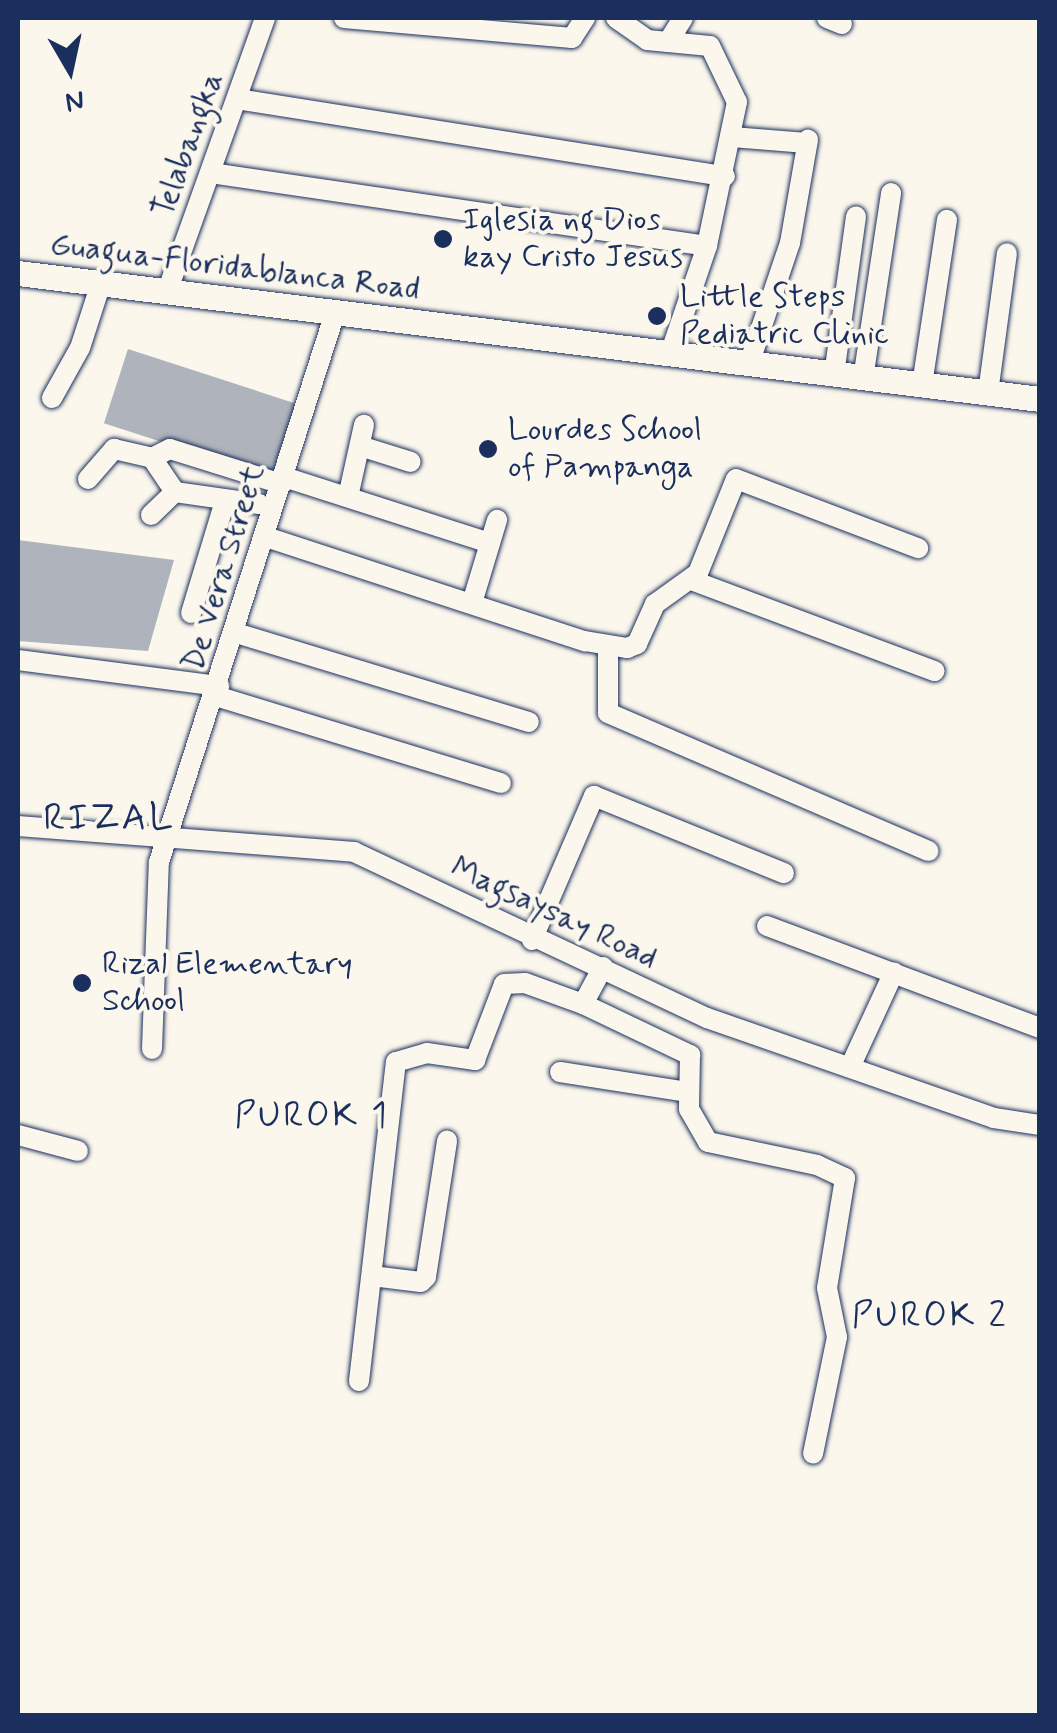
<!DOCTYPE html>
<html>
<head>
<meta charset="utf-8">
<style>
  body { margin:0 }
  #map { position:relative; width:1057px; height:1733px; overflow:hidden; background:#fbf7ec; font-family:Mynerve,sans-serif }
  div>[style] { position:absolute }
  .water>* { inset:0; background:#afb3bb; transform-origin:0 0 }
  .roads { filter:drop-shadow(0 0 2px #1b2f5e) drop-shadow(0 0 2px #1b2f5e) }
  .minor>* { height:20px; margin:-10px; padding:0 10px; transform-origin:10px; border-radius:10px; background:#fbf7ec }
  .major>* { height:25px; margin:-12.5px; padding:0 12.5px; transform-origin:12.5px; border-radius:12.5px; background:#fbf7ec }
  .dots>* { width:28px; height:28px; translate:-50% -50%; box-sizing:border-box; border:5px solid #fbf7ec; border-radius:50% }
  span { translate:-50% -50%; white-space:nowrap; text-align:center; line-height:1.15; -webkit-text-stroke:8px #fbf7ec; paint-order:stroke }
  .street-label { font-size:32px; color:#1b2f5e }
  .poi-label { font-size:32px; color:#1b2f5e }
  .left { translate:0 -50%; text-align:left }
  .neighbourhood-label { font-size:35px; color:#1b2f5e; letter-spacing:2.5px }
  .quarter-label { font-size:38px; color:#1b2f5e; letter-spacing:2.5px }
  .frame { position:absolute; inset:0; border:20px solid #1b2f5e; pointer-events:none }
  .north { position:absolute; left:20px; top:20px; width:100px; height:100px; -webkit-text-stroke:8px #fbf7ec; paint-order:stroke; rotate:171deg; font-size:28px; font-weight:700; line-height:40px; text-align:center; color:#1b2f5e }
  .north::after { content:''; display:block; margin:auto; width:35px; height:45px; background:#1b2f5e; clip-path:polygon(50% 0,100% 100%,50% 72%,0 100%) }
</style>
</head>
<body>
<div id="map">
  <div class="water">
    <i style="left:128px;top:349px;width:176px;height:78px;rotate:18deg"></i>
    <i style="clip-path:polygon(18px 540px,174px 560px,148px 651px,18px 641px)"></i>
  </div>
  <div class="roads">
    <div class="minor">
      <i style="left:344px;top:18px;width:229px;rotate:5deg"></i>
      <i style="left:572px;top:38px;width:24px;rotate:-57deg"></i>
      <i style="left:616px;top:18px;width:38px;rotate:35deg"></i>
      <i style="left:647px;top:40px;width:63px;rotate:5.4deg"></i>
      <i style="left:710px;top:46px;width:62px;rotate:64.3deg"></i>
      <i style="left:737px;top:102px;width:147px;rotate:101.8deg"></i>
      <i style="left:707px;top:246px;width:114px;rotate:108.9deg"></i>
      <i style="left:827px;top:18px;width:16px;rotate:22deg"></i>
      <i style="left:668px;top:42px;width:28px;rotate:-58deg"></i>
      <i style="left:237px;top:99px;width:494px;rotate:9deg"></i>
      <i style="left:732px;top:137px;width:75px;rotate:4.6deg"></i>
      <i style="left:211px;top:173px;width:501px;rotate:8.37deg"></i>
      <i style="left:167px;top:292px;width:291px;rotate:-70.3deg"></i>
      <i style="left:749px;top:364px;width:128px;rotate:-71.3deg"></i>
      <i style="left:790px;top:243px;width:105px;rotate:-80.1deg"></i>
      <i style="left:834px;top:375px;width:160px;rotate:-82.1deg"></i>
      <i style="left:863px;top:379px;width:188px;rotate:-81.4deg"></i>
      <i style="left:922px;top:385px;width:167px;rotate:-81.4deg"></i>
      <i style="left:988px;top:393px;width:141px;rotate:-82.3deg"></i>
      <i style="left:52px;top:398px;width:57px;rotate:-60.8deg"></i>
      <i style="left:80px;top:348px;width:68px;rotate:-72.1deg"></i>
      <i style="left:360px;top:446px;width:53px;rotate:17.4deg"></i>
      <i style="left:152px;top:458px;width:20px;rotate:-27deg"></i>
      <i style="left:170px;top:449px;width:117px;rotate:17.4deg"></i>
      <i style="left:284px;top:477px;width:216px;rotate:17.8deg"></i>
      <i style="left:88px;top:479px;width:40px;rotate:-49deg"></i>
      <i style="left:114px;top:449px;width:39px;rotate:13deg"></i>
      <i style="left:152px;top:458px;width:41px;rotate:55.9deg"></i>
      <i style="left:348px;top:497px;width:74px;rotate:-77.5deg"></i>
      <i style="left:151px;top:515px;width:33px;rotate:-44deg"></i>
      <i style="left:175px;top:492px;width:85px;rotate:8.1deg"></i>
      <i style="left:266px;top:537px;width:336px;rotate:18.1deg"></i>
      <i style="left:585px;top:641px;width:43px;rotate:9.5deg"></i>
      <i style="left:627px;top:648px;width:11px;rotate:-22deg"></i>
      <i style="left:637px;top:644px;width:44px;rotate:-65.8deg"></i>
      <i style="left:655px;top:604px;width:53px;rotate:-35.8deg"></i>
      <i style="left:698px;top:573px;width:101px;rotate:-68deg"></i>
      <i style="left:736px;top:479px;width:195px;rotate:20.8deg"></i>
      <i style="left:691px;top:580px;width:260px;rotate:20.5deg"></i>
      <i style="left:472px;top:603px;width:87px;rotate:-73.2deg"></i>
      <i style="left:191px;top:613px;width:117px;rotate:-73.1deg"></i>
      <i style="left:236px;top:633px;width:306px;rotate:16.9deg"></i>
      <i style="left:608px;top:647px;width:66px;rotate:90deg"></i>
      <i style="left:608px;top:713px;width:349px;rotate:23.3deg"></i>
      <i style="left:18px;top:660px;width:203px;rotate:7.4deg"></i>
      <i style="left:216px;top:696px;width:298px;rotate:17deg"></i>
      <i style="left:18px;top:826px;width:337px;rotate:4.4deg"></i>
      <i style="left:354px;top:852px;width:390px;rotate:25.2deg"></i>
      <i style="left:707px;top:1018px;width:304px;rotate:19.2deg"></i>
      <i style="left:994px;top:1118px;width:47px;rotate:8.7deg"></i>
      <i style="left:767px;top:926px;width:291px;rotate:20.5deg"></i>
      <i style="left:532px;top:940px;width:157px;rotate:-66.7deg"></i>
      <i style="left:594px;top:796px;width:205px;rotate:22.1deg"></i>
      <i style="left:603px;top:967px;width:42px;rotate:118.4deg"></i>
      <i style="left:583px;top:1004px;width:119px;rotate:25.5deg"></i>
      <i style="left:690px;top:1055px;width:54px;rotate:91.1deg"></i>
      <i style="left:689px;top:1109px;width:38px;rotate:60deg"></i>
      <i style="left:708px;top:1142px;width:111px;rotate:11.9deg"></i>
      <i style="left:817px;top:1165px;width:31px;rotate:25deg"></i>
      <i style="left:845px;top:1178px;width:111px;rotate:99.3deg"></i>
      <i style="left:827px;top:1288px;width:50px;rotate:78.5deg"></i>
      <i style="left:837px;top:1337px;width:119px;rotate:101.6deg"></i>
      <i style="left:152px;top:1049px;width:187px;rotate:-87.9deg"></i>
      <i style="left:159px;top:862px;width:577px;rotate:-72.23deg"></i>
      <i style="left:851px;top:1065px;width:102px;rotate:-65.2deg"></i>
      <i style="left:560px;top:1072px;width:130px;rotate:8.9deg"></i>
      <i style="left:18px;top:1135px;width:62px;rotate:14.9deg"></i>
      <i style="left:372px;top:1276px;width:49px;rotate:7deg"></i>
      <i style="left:421px;top:1282px;width:7px;rotate:-45deg"></i>
      <i style="left:426px;top:1277px;width:138px;rotate:-81.2deg"></i>
      <i style="left:359px;top:1381px;width:321px;rotate:-83.4deg"></i>
      <i style="left:396px;top:1062px;width:32px;rotate:-16deg"></i>
      <i style="left:427px;top:1053px;width:49px;rotate:8.3deg"></i>
      <i style="left:475px;top:1060px;width:81px;rotate:-69.1deg"></i>
      <i style="left:504px;top:984px;width:21px;rotate:-3deg"></i>
      <i style="left:525px;top:983px;width:62px;rotate:19.9deg"></i>
    </div>
    <div class="major">
      <i style="left:18px;top:273px;width:1030px;rotate:7.03deg"></i>
    </div>
  </div>
  <div class="dots">
    <i style="left:443px;top:239px;background:#1b2f5e"></i>
    <i style="left:657px;top:316px;background:#1b2f5e"></i>
    <i style="left:488px;top:449px;background:#1b2f5e"></i>
    <i style="left:82px;top:983px;background:#1b2f5e"></i>
  </div>
  <div class="street-label">
    <span style="left:188px;top:145px;rotate:-70deg">Telabangka</span>
    <span style="left:235px;top:267px;rotate:7deg">Guagua-Floridablanca Road</span>
    <span style="left:224px;top:568px;rotate:-73deg">De Vera Street</span>
    <span style="left:554px;top:913px;rotate:25deg">Magsaysay Road</span>
  </div>
  <div class="poi-label">
    <span class="left" style="left:463px;top:239px">Iglesia ng Dios<br>kay Cristo Jesus</span>
    <span class="left" style="left:680px;top:316px">Little Steps<br>Pediatric Clinic</span>
    <span class="left" style="left:508px;top:449px">Lourdes School<br>of Pampanga</span>
    <span class="left" style="left:102px;top:983px">Rizal Elementary<br>School</span>
  </div>
  <div class="neighbourhood-label">
    <span style="left:312px;top:1116px">PUROK 1</span>
    <span style="left:930px;top:1316px">PUROK 2</span>
  </div>
  <div class="quarter-label">
    <span style="left:109px;top:819px">RIZAL</span>
  </div>
  <div class="frame"></div>
  <div class="north">N</div>
</div>
</body>
</html>
